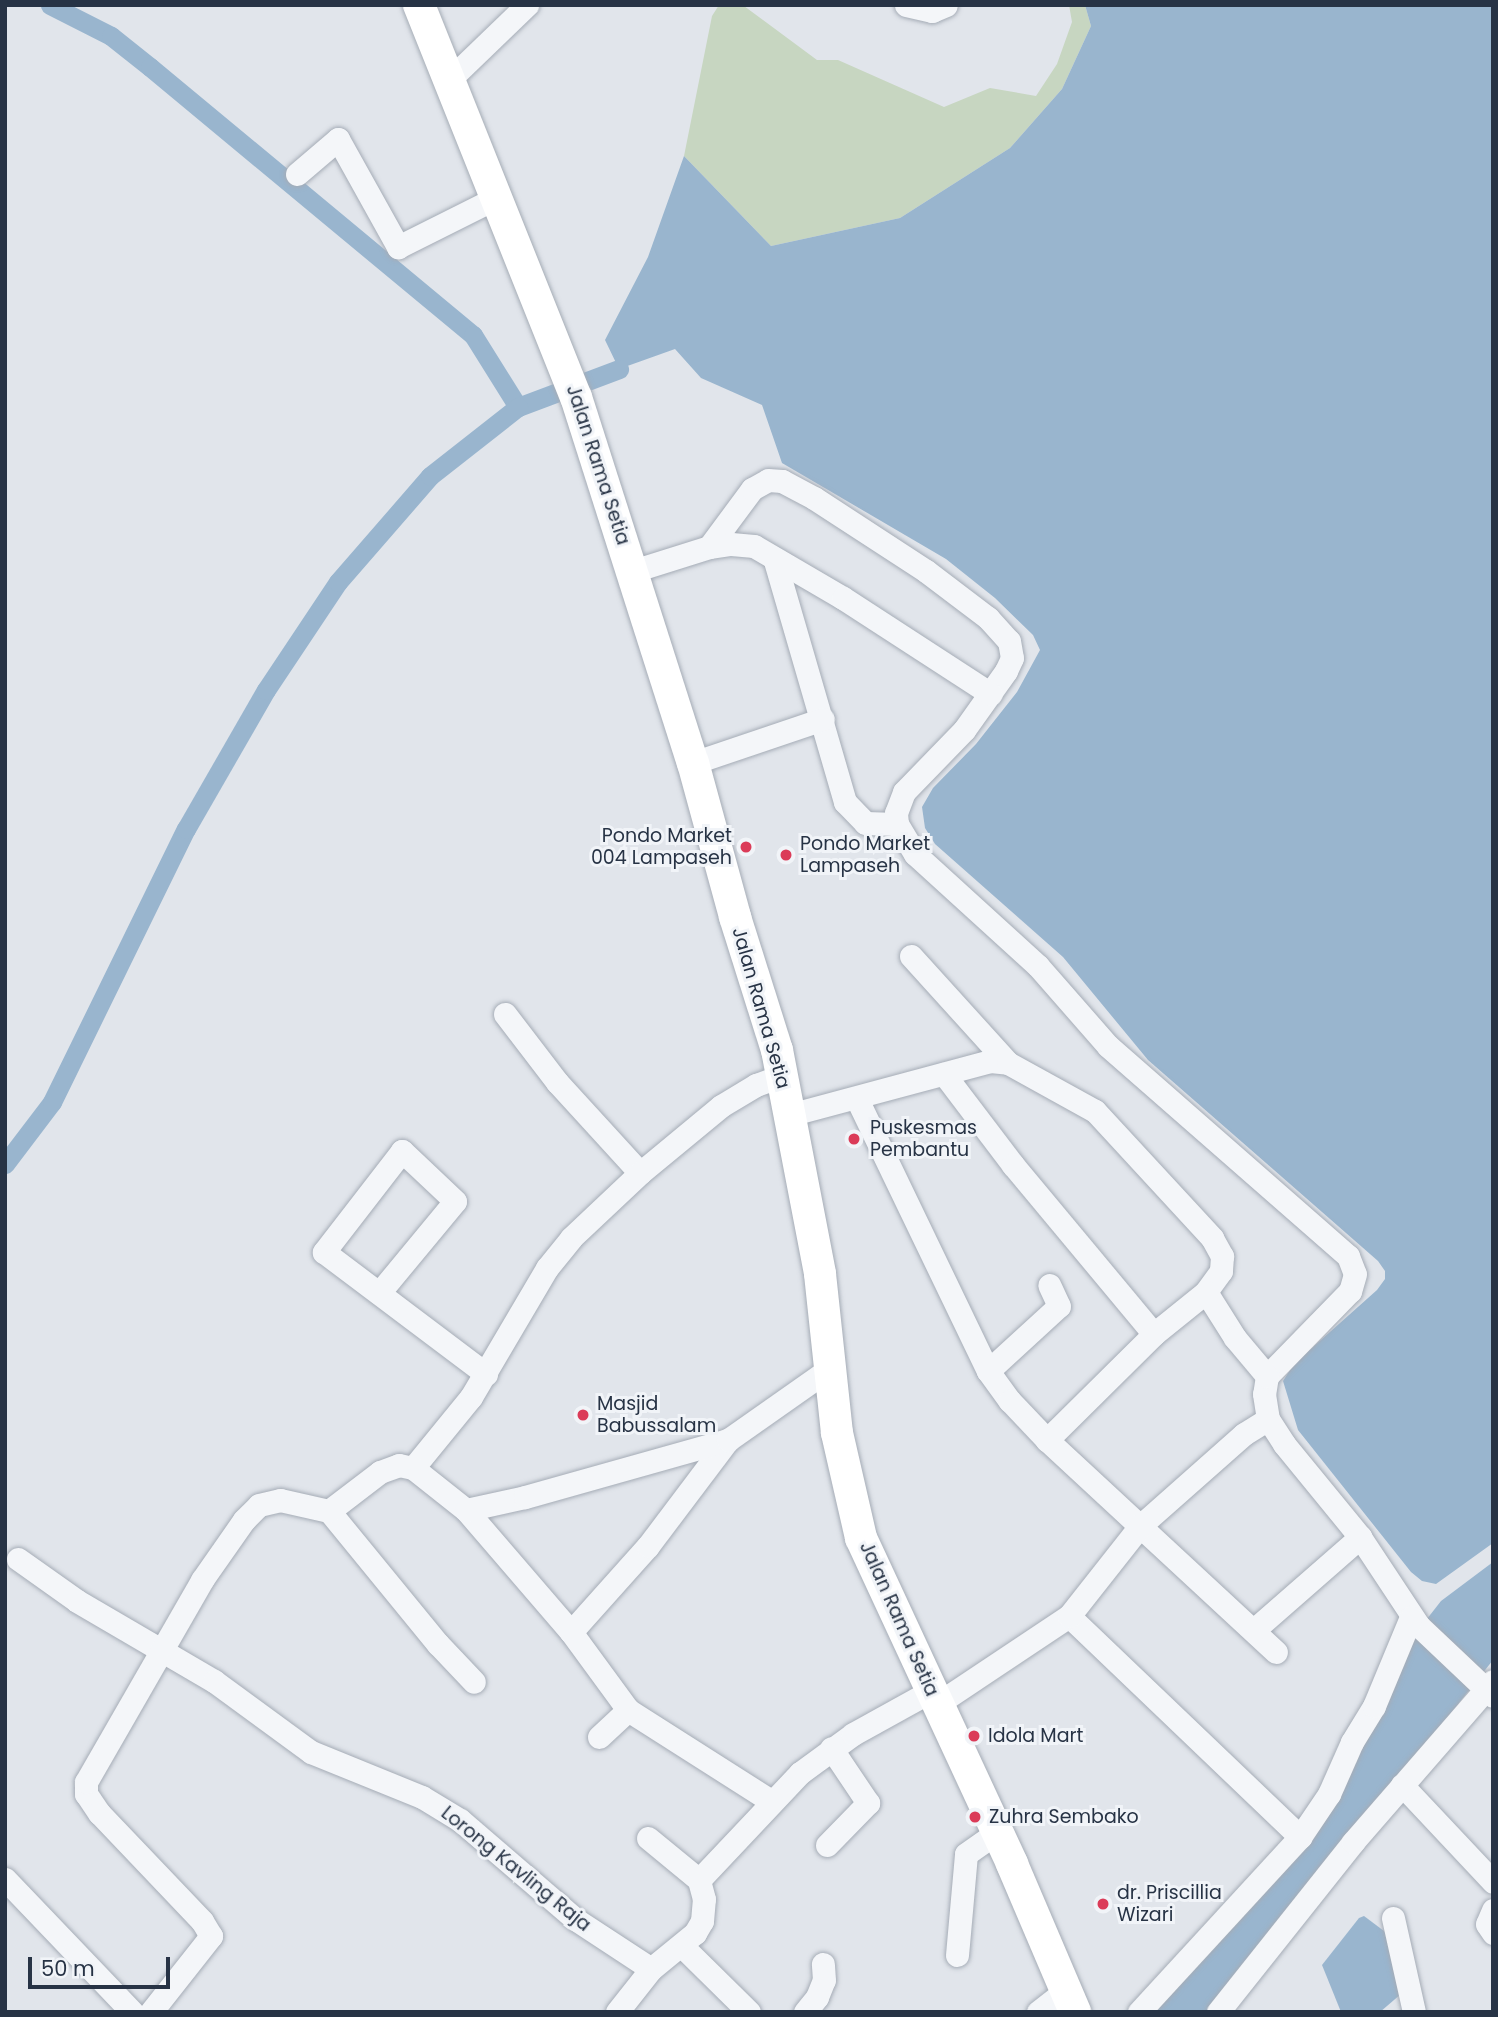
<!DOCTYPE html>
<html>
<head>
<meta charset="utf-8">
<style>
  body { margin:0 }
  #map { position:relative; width:1498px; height:2017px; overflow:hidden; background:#e1e5eb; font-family:Poppins,sans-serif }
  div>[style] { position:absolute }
  .green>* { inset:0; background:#c7d6c1 }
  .water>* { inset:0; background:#99b5ce }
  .canal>* { height:19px; margin:-9.5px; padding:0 9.5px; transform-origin:9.5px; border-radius:9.5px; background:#99b5ce }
  .roads { filter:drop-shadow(0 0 2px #a5acb6) drop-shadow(0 0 2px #a5acb6) }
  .street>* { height:23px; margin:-11.5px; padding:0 11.5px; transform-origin:11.5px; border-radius:11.5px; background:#f4f6f9 }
  .secondary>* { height:32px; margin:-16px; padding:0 16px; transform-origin:16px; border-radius:16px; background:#fff }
  .dots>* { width:19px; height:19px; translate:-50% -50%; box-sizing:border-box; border:4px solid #f1f4f8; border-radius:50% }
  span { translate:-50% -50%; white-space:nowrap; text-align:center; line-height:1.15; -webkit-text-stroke:6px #f1f4f8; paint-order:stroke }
  .street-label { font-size:19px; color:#273345 }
  .poi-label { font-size:19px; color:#273345 }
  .right { translate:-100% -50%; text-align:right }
  .left { translate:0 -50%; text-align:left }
  .frame { position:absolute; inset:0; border:7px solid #273345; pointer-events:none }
  .scale { position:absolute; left:28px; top:1957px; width:142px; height:32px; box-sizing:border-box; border:4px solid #273345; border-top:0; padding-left:9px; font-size:21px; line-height:24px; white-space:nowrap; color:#273345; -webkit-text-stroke:5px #f1f4f8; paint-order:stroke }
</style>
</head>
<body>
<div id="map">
  <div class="green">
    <i style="clip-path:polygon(719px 5px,744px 6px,817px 60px,838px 60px,944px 107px,990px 88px,1036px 96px,1057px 64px,1072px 22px,1069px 5px,1085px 5px,1091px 26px,1062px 89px,1010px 148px,900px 218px,771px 246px,684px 156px,712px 16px)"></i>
  </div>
  <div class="water">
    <i style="clip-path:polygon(1085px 5px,1493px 5px,1493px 1543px,1436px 1584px,1422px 1581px,1411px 1572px,1298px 1430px,1283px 1381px,1294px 1364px,1377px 1290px,1385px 1279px,1385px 1271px,1378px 1261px,1148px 1060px,1063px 957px,935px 844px,925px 828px,922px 807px,933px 788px,976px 744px,1017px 692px,1040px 650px,1033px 635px,995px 598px,946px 559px,782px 463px,762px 405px,701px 378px,675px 349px,619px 369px,605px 340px,648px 257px,684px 156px,771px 246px,900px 218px,1010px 148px,1062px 89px,1091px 26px)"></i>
    <i style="clip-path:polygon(1493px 1562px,1493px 1660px,1352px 1838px,1208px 2012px,1155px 2012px,1313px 1827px,1416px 1633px,1441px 1601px)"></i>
    <i style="clip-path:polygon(1364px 1916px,1388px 1934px,1401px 1994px,1380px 2012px,1341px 2012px,1322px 1965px,1359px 1918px)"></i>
  </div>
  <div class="canal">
    <i style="left:50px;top:5px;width:68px;rotate:26.9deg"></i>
    <i style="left:111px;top:36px;width:50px;rotate:38.5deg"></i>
    <i style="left:150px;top:67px;width:420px;rotate:39.7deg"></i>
    <i style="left:473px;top:335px;width:85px;rotate:58deg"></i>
    <i style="left:518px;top:407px;width:108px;rotate:-20.6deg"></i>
    <i style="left:5px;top:1164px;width:78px;rotate:-52.8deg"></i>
    <i style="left:52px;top:1102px;width:304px;rotate:-63.9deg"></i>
    <i style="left:186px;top:829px;width:160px;rotate:-60.1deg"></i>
    <i style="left:266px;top:690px;width:130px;rotate:-56.3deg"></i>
    <i style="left:338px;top:582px;width:140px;rotate:-49deg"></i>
    <i style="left:430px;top:476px;width:112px;rotate:-38.1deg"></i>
  </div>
  <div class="roads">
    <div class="street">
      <i style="left:906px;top:5px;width:27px;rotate:13deg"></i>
      <i style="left:932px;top:11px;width:15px;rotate:-23deg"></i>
      <i style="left:450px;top:79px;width:107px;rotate:-43.9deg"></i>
      <i style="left:297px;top:174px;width:54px;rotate:-40.5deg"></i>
      <i style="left:338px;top:139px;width:124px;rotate:60.9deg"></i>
      <i style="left:398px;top:247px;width:110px;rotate:-26.6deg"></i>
      <i style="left:709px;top:547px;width:72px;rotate:-53.4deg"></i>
      <i style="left:752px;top:489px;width:18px;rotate:-29deg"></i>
      <i style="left:768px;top:480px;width:14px;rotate:4deg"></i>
      <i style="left:782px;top:481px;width:36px;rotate:28deg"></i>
      <i style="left:814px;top:498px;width:134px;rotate:33.1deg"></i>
      <i style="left:926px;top:571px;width:78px;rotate:37.2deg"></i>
      <i style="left:988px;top:618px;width:31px;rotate:48deg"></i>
      <i style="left:1009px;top:641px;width:17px;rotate:80deg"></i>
      <i style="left:1012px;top:658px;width:14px;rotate:115deg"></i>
      <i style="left:1006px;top:671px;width:72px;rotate:125.4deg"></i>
      <i style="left:964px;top:730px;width:86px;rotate:134.1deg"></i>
      <i style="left:904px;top:792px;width:22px;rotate:111deg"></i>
      <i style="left:896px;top:813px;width:11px;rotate:85deg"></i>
      <i style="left:897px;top:824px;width:35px;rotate:59deg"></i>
      <i style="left:915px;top:854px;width:166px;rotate:42.3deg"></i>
      <i style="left:1038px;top:966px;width:106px;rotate:48.8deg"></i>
      <i style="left:1108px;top:1046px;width:319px;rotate:41.2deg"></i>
      <i style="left:1348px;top:1256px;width:19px;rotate:69deg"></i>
      <i style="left:1355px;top:1274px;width:18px;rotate:106deg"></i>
      <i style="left:1350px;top:1291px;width:119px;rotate:134.3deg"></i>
      <i style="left:1267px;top:1376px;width:18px;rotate:99deg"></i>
      <i style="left:1264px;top:1394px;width:25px;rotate:81deg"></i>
      <i style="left:1268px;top:1419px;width:30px;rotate:57deg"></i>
      <i style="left:1284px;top:1444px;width:120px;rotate:50.7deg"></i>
      <i style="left:1360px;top:1537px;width:107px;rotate:56.5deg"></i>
      <i style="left:1419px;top:1626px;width:102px;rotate:43.4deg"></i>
      <i style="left:775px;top:561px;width:251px;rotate:73.8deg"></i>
      <i style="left:845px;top:802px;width:29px;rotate:46deg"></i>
      <i style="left:865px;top:823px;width:32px;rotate:2deg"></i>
      <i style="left:633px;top:571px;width:80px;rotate:-17.5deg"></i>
      <i style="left:709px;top:547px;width:22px;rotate:-8deg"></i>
      <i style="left:731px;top:544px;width:23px;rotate:5deg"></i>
      <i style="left:754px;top:546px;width:103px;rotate:30.3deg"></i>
      <i style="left:843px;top:598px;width:176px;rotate:33deg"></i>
      <i style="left:693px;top:763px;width:137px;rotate:-18.7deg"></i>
      <i style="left:911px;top:956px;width:144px;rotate:47.8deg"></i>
      <i style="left:505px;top:1014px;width:86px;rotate:52.6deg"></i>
      <i style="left:557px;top:1082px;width:123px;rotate:47.6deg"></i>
      <i style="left:944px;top:1074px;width:114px;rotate:52.8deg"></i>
      <i style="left:1013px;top:1165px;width:220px;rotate:50.2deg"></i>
      <i style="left:857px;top:1099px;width:302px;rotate:64.3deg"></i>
      <i style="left:988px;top:1371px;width:37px;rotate:54deg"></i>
      <i style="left:1010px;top:1401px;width:54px;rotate:46.5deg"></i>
      <i style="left:1047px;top:1440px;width:312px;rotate:42.8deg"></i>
      <i style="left:789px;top:1115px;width:208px;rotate:-15deg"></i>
      <i style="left:990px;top:1061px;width:18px;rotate:6deg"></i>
      <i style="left:1008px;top:1063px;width:99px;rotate:28.9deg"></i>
      <i style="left:1095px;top:1111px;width:173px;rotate:47.3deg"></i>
      <i style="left:1212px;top:1238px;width:21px;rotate:61deg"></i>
      <i style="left:1222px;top:1256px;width:15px;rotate:94deg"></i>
      <i style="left:1221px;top:1271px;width:26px;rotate:126deg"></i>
      <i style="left:1206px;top:1292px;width:67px;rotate:141.1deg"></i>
      <i style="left:1154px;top:1334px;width:151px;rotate:135.3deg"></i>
      <i style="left:1206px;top:1292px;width:54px;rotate:57.8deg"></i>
      <i style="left:1235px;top:1338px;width:50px;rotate:49.9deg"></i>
      <i style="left:379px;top:1293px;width:119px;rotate:-50.4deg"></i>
      <i style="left:455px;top:1201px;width:73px;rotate:-136.7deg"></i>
      <i style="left:402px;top:1151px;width:128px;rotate:127.7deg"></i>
      <i style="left:324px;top:1252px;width:203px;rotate:37deg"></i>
      <i style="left:988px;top:1371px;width:96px;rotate:-42.5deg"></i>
      <i style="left:1059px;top:1306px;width:23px;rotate:-115deg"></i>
      <i style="left:413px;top:1468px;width:92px;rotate:-50.8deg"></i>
      <i style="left:471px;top:1397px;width:150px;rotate:-59.5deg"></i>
      <i style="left:547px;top:1268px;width:38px;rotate:-51deg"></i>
      <i style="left:571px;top:1238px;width:95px;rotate:-43.3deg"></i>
      <i style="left:640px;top:1173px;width:105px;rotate:-39.6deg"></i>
      <i style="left:721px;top:1106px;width:41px;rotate:-31deg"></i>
      <i style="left:756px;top:1085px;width:29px;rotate:-20deg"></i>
      <i style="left:466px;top:1510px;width:161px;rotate:49.3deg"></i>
      <i style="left:571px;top:1632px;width:97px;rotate:53.8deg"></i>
      <i style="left:628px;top:1710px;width:169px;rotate:32.5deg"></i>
      <i style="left:329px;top:1511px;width:172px;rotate:50.7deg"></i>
      <i style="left:438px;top:1644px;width:52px;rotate:46.5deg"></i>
      <i style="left:18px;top:1559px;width:72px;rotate:35.4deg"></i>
      <i style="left:77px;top:1601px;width:159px;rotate:30.3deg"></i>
      <i style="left:214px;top:1681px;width:120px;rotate:36.2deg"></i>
      <i style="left:311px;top:1752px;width:120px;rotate:22.1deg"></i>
      <i style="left:422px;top:1797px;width:44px;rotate:31.2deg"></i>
      <i style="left:460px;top:1820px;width:152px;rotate:40.7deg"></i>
      <i style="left:575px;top:1919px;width:91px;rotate:33.3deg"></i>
      <i style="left:1069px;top:1616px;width:320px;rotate:43.7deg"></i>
      <i style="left:1255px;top:1629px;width:140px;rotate:-41.2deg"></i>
      <i style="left:571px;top:1632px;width:115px;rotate:-48.2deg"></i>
      <i style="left:648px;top:1546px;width:133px;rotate:-53deg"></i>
      <i style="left:937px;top:1704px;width:159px;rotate:-33.7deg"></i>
      <i style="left:1069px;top:1616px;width:115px;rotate:-51.7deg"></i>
      <i style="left:1140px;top:1526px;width:139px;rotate:-41.5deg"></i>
      <i style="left:1244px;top:1434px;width:28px;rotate:-32deg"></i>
      <i style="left:599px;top:1737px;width:40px;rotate:-43deg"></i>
      <i style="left:1402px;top:1785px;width:133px;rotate:46.8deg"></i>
      <i style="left:648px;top:1838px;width:66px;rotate:39.5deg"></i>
      <i style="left:827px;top:1845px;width:59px;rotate:-45.7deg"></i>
      <i style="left:868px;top:1803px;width:66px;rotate:-123.9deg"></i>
      <i style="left:5px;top:1879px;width:184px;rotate:46.3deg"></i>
      <i style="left:1493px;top:1910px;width:15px;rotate:113deg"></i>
      <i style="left:1487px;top:1924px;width:11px;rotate:56deg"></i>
      <i style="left:1393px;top:1918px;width:96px;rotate:77.4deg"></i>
      <i style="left:682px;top:1946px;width:94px;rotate:44.6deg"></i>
      <i style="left:957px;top:1955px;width:101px;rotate:-84.9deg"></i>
      <i style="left:966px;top:1854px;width:37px;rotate:-35deg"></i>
      <i style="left:151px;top:2012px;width:97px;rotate:-51.7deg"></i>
      <i style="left:211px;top:1936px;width:17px;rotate:-121deg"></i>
      <i style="left:202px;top:1921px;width:149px;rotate:-133.6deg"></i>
      <i style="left:99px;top:1813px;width:23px;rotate:-124deg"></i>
      <i style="left:86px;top:1794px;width:12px;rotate:-90deg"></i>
      <i style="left:86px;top:1782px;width:233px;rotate:-60.1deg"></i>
      <i style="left:202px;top:1580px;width:73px;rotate:-55deg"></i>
      <i style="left:244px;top:1520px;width:21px;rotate:-45deg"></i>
      <i style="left:259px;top:1505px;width:22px;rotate:-13deg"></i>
      <i style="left:280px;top:1500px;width:50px;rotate:12.7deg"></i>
      <i style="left:329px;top:1511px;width:64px;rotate:-37.4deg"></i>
      <i style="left:380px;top:1472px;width:20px;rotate:-20deg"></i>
      <i style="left:399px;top:1465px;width:14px;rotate:12deg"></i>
      <i style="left:413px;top:1468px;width:68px;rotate:38.4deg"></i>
      <i style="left:466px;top:1510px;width:60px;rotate:-12.4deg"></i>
      <i style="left:525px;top:1497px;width:211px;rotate:-15.7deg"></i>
      <i style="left:728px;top:1440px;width:123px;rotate:-35.1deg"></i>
      <i style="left:617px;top:2012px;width:55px;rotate:-51.7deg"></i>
      <i style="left:651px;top:1969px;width:57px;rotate:-39.3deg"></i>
      <i style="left:695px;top:1933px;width:14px;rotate:-60deg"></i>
      <i style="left:702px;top:1921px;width:22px;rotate:-85deg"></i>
      <i style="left:704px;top:1899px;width:20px;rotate:-105deg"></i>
      <i style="left:699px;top:1880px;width:147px;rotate:-46.7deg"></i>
      <i style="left:800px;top:1773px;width:66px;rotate:-36.3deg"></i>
      <i style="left:853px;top:1734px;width:89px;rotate:-28.9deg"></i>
      <i style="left:805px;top:2012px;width:19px;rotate:-51deg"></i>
      <i style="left:817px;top:1997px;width:18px;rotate:-68deg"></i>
      <i style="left:824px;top:1980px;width:16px;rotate:-94deg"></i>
      <i style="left:1038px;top:2012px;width:34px;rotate:-38deg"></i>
      <i style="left:1139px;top:2012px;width:238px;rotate:-47.4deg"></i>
      <i style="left:1300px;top:1837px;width:52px;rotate:-56deg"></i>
      <i style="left:1329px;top:1794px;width:57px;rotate:-66.1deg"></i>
      <i style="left:1352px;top:1742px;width:42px;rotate:-58.6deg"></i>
      <i style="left:1374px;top:1706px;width:96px;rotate:-67.4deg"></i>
      <i style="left:1218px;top:2012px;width:217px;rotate:-51.5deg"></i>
      <i style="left:1353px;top:1842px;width:213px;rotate:-49deg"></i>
    </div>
    <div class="secondary">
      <i style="left:419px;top:5px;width:422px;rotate:68.2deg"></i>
      <i style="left:576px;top:397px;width:384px;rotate:72.3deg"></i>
      <i style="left:693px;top:763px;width:160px;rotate:74.7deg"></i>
      <i style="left:735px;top:917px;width:139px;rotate:72.5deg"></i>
      <i style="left:777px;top:1050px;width:228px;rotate:79.1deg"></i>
      <i style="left:820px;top:1274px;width:160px;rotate:83.9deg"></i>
      <i style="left:837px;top:1433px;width:108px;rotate:77.1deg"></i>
      <i style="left:861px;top:1538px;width:359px;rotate:65.1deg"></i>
      <i style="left:1012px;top:1864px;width:161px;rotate:66.9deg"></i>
    </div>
  </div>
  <div class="dots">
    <i style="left:746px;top:847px;background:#db3b58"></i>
    <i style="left:786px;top:855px;background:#db3b58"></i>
    <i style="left:854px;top:1139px;background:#db3b58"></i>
    <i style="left:583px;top:1415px;background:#db3b58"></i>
    <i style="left:974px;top:1736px;background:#db3b58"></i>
    <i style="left:975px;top:1817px;background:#db3b58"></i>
    <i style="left:1103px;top:1904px;background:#db3b58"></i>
  </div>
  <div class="street-label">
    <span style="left:598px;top:465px;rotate:72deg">Jalan Rama Setia</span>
    <span style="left:761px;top:1008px;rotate:74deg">Jalan Rama Setia</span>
    <span style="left:899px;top:1619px;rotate:66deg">Jalan Rama Setia</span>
    <span style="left:516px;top:1869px;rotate:39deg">Lorong Kavling Raja</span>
  </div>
  <div class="poi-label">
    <span class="right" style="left:732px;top:847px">Pondo Market<br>004 Lampaseh</span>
    <span class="left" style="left:800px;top:855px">Pondo Market<br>Lampaseh</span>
    <span class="left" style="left:870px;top:1139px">Puskesmas<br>Pembantu</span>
    <span class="left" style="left:597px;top:1415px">Masjid<br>Babussalam</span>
    <span class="left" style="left:988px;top:1736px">Idola Mart</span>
    <span class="left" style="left:989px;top:1817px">Zuhra Sembako</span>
    <span class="left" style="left:1117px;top:1904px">dr. Priscillia<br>Wizari</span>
  </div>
  <div class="frame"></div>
  <div class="scale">50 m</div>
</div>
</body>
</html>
